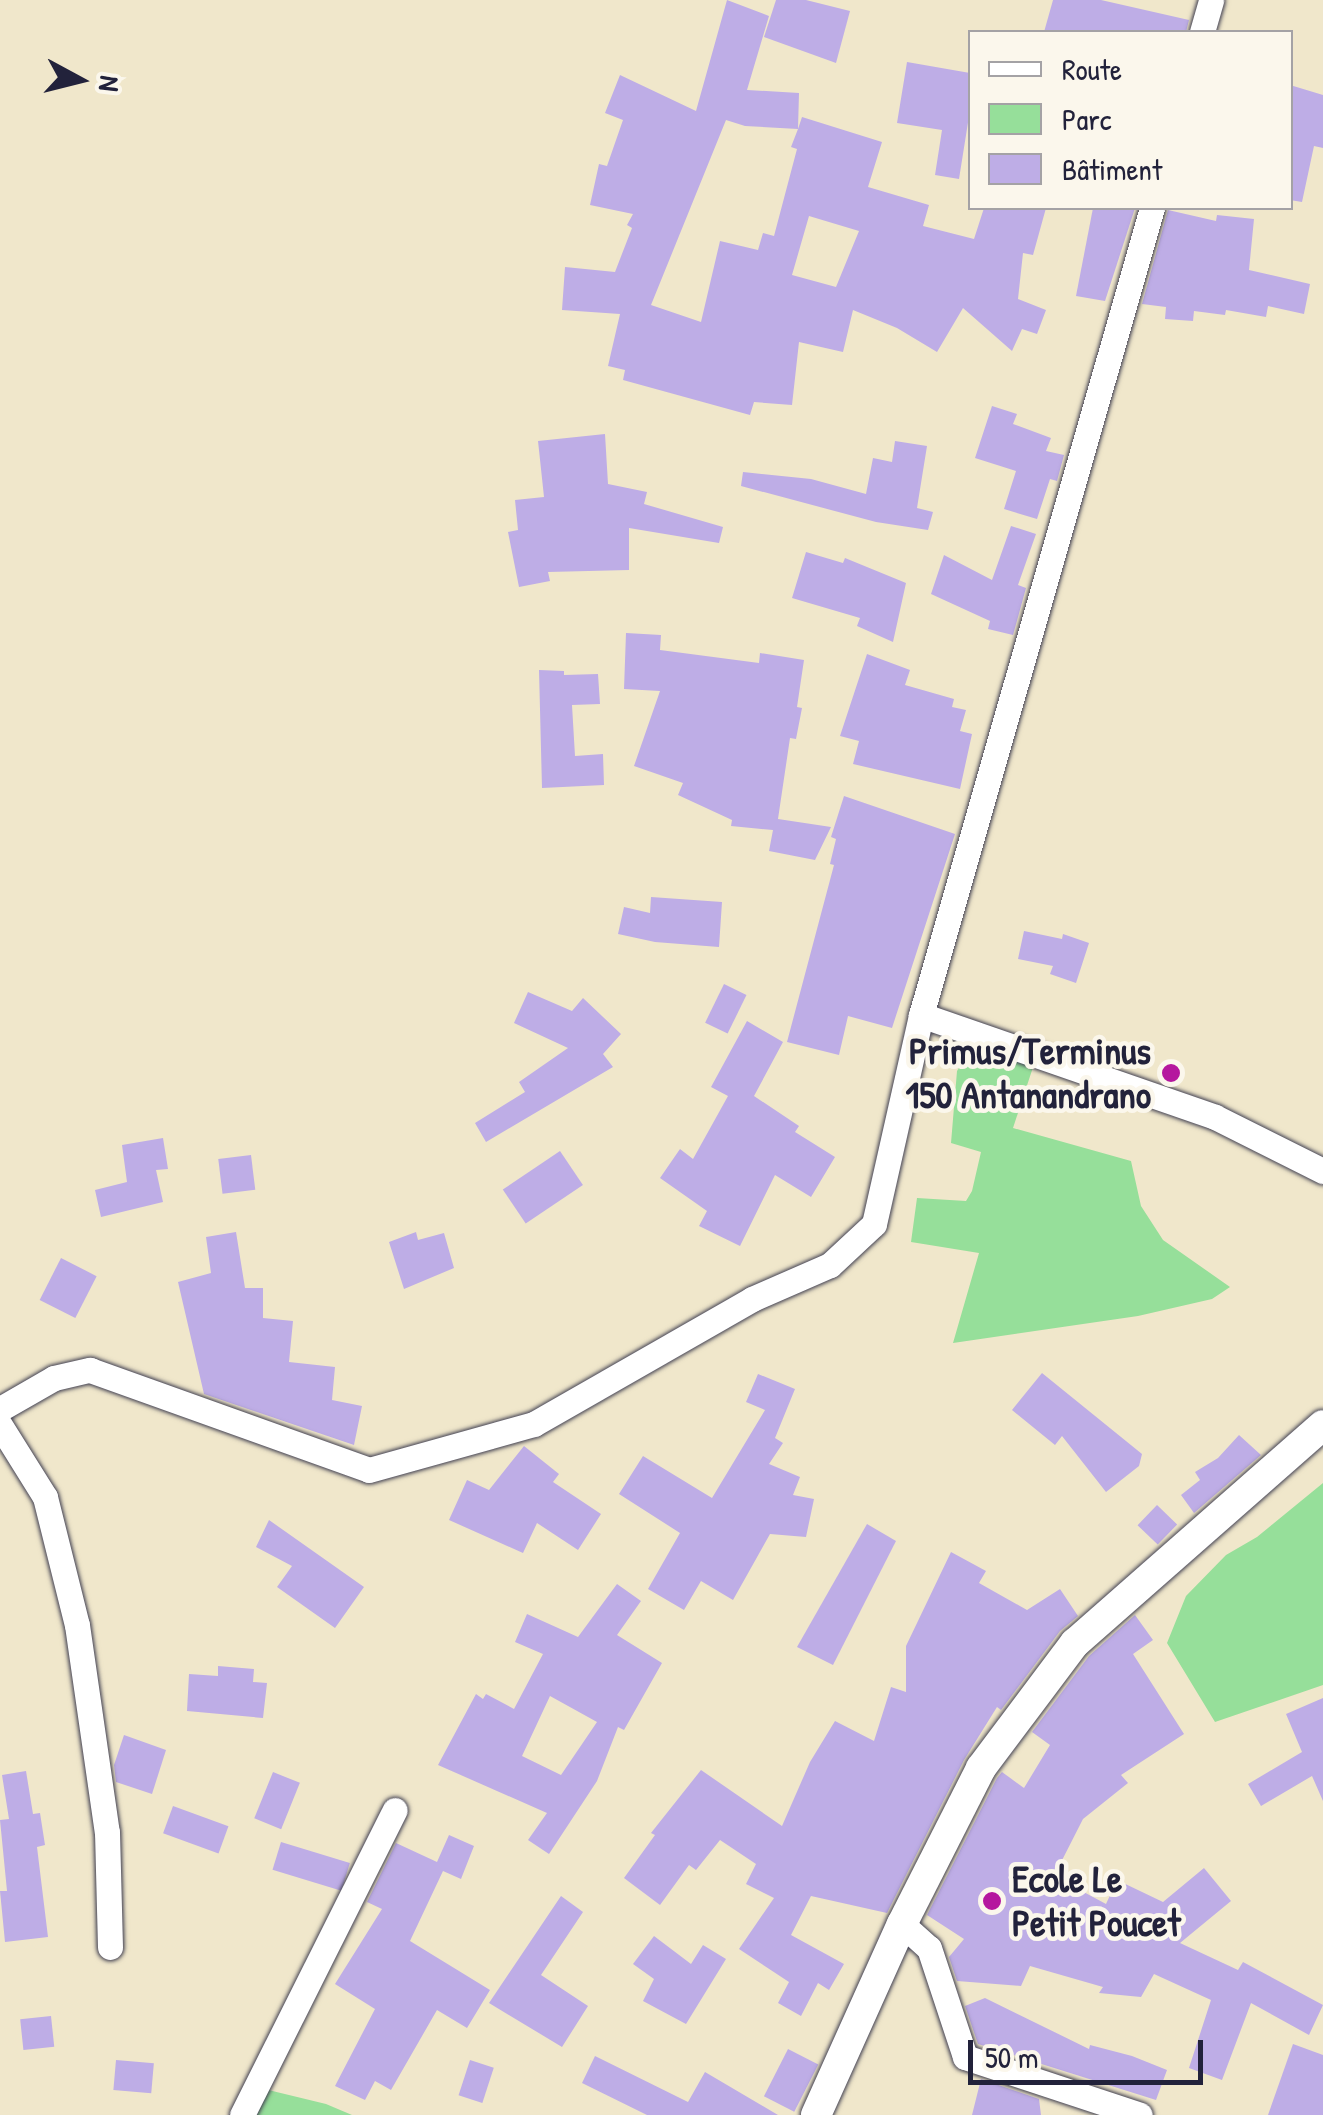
<!DOCTYPE html>
<html>
<head>
<meta charset="utf-8">
<style>
  body { margin:0 }
  #map { position:relative; width:1323px; height:2115px; overflow:hidden; background:#f0e7cb; font-family:"Patrick Hand",sans-serif }
  div>[style] { position:absolute }
  .green>* { inset:0; background:#96df9a }
  .building>* { inset:0; background:#beade6; transform-origin:0 0 }
  .roads { filter:drop-shadow(0 0 2px #414051) drop-shadow(0 0 2px #414051) }
  .minor>* { height:25px; margin:-12.5px; padding:0 12.5px; transform-origin:12.5px; border-radius:12.5px; background:#fff }
  .tertiary>* { height:30px; margin:-15px; padding:0 15px; transform-origin:15px; border-radius:15px; background:#fff }
  .dots>* { width:28px; height:28px; translate:-50% -50%; box-sizing:border-box; border:5px solid #fbf7ec; border-radius:50% }
  span { translate:-50% -50%; white-space:nowrap; text-align:center; line-height:1.15; -webkit-text-stroke:9px #fbf7ec; paint-order:stroke }
  .poi-label { font-size:38px; color:#22223b; font-weight:700 }
  .right { translate:-100% -50%; text-align:right }
  .left { translate:0 -50%; text-align:left }
  .legend { position:absolute; left:968px; top:30px; width:325px; height:180px; box-sizing:border-box; background:#fbf7ec; border:2px solid #a4a2a5; margin:0; padding:12px 18px; list-style:none; font-size:30px; color:#22223b }
  .legend li { display:flex; align-items:center; gap:20px; height:50px }
  .legend b { width:50px; border:2px solid #a4a2a5 }
  .north { position:absolute; left:30px; top:30px; width:100px; height:100px; -webkit-text-stroke:8px #fbf7ec; paint-order:stroke; rotate:97deg; font-size:28px; font-weight:700; line-height:40px; text-align:center; color:#22223b }
  .north::after { content:''; display:block; margin:auto; width:35px; height:45px; background:#22223b; clip-path:polygon(50% 0,100% 100%,50% 72%,0 100%) }
  .scale { position:absolute; left:968px; top:2040px; width:235px; height:45px; box-sizing:border-box; border:5px solid #22223b; border-top:0; padding-left:12px; font-size:30px; line-height:35px; white-space:nowrap; color:#22223b; -webkit-text-stroke:8px #fbf7ec; paint-order:stroke }
</style>
</head>
<body>
<div id="map">
  <div class="green">
    <i style="clip-path:polygon(979px 1035px,1037px 1055px,1013px 1128px,1131px 1161px,1141px 1206px,1163px 1240px,1230px 1287px,1212px 1299px,1138px 1316px,953px 1343px,979px 1253px,911px 1242px,917px 1198px,966px 1201px,972px 1191px,981px 1152px,951px 1143px,957px 1071px)"></i>
    <i style="clip-path:polygon(1323px 1483px,1323px 1685px,1215px 1722px,1167px 1643px,1186px 1596px,1226px 1555px,1257px 1537px)"></i>
    <i style="clip-path:polygon(256px 2087px,326px 2104px,352px 2115px,242px 2115px)"></i>
  </div>
  <div class="building">
    <i style="clip-path:polygon(evenodd,727px 0,769px 16px,747px 90px,799px 93px,798px 129px,802px 117px,882px 142px,868px 187px,929px 205px,923px 226px,974px 239px,984px 208px,1046px 208px,1033px 255px,1023px 253px,1018px 299px,1046px 310px,1037px 334px,1022px 329px,1012px 351px,963px 308px,937px 352px,897px 328px,853px 310px,843px 352px,799px 342px,792px 405px,754px 402px,750px 415px,623px 380px,625px 370px,608px 366px,620px 314px,562px 310px,565px 267px,615px 272px,632px 228px,627px 225px,633px 214px,590px 205px,599px 164px,607px 166px,623px 120px,605px 113px,620px 75px,696px 111px,727px 0,726px 120px,745px 126px,798px 129px,791px 147px,797px 149px,774px 236px,763px 233px,758px 250px,720px 241px,701px 322px,651px 305px,726px 120px,727px 0,809px 216px,859px 231px,836px 287px,792px 275px,809px 216px)"></i>
    <i style="clip-path:polygon(776px 0,806px 0,850px 11px,836px 63px,764px 37px)"></i>
    <i style="clip-path:polygon(1053px 0,1101px 0,1189px 20px,1186px 32px,1044px 32px)"></i>
    <i style="clip-path:polygon(907px 62px,970px 73px,970px 110px,959px 179px,935px 175px,942px 130px,897px 123px)"></i>
    <i style="clip-path:polygon(1290px 85px,1323px 95px,1323px 148px,1314px 146px,1302px 202px,1290px 200px)"></i>
    <i style="clip-path:polygon(1093px 208px,1135px 208px,1105px 301px,1076px 296px)"></i>
    <i style="clip-path:polygon(1168px 210px,1216px 221px,1217px 215px,1254px 219px,1249px 270px,1310px 284px,1304px 314px,1268px 306px,1266px 317px,1226px 310px,1225px 315px,1194px 311px,1193px 321px,1165px 319px,1166px 307px,1142px 304px)"></i>
    <i style="clip-path:polygon(992px 406px,1017px 414px,1013px 424px,1051px 438px,1046px 451px,1064px 455px,1057px 481px,1050px 479px,1037px 519px,1004px 509px,1016px 471px,975px 458px)"></i>
    <i style="clip-path:polygon(605px 434px,608px 484px,647px 492px,644px 504px,723px 527px,719px 543px,629px 528px,629px 570px,548px 572px,550px 581px,519px 587px,508px 532px,518px 530px,515px 500px,544px 497px,538px 441px)"></i>
    <i style="clip-path:polygon(895px 441px,927px 446px,917px 508px,933px 512px,928px 530px,876px 522px,741px 486px,743px 472px,811px 479px,866px 494px,873px 458px,892px 462px)"></i>
    <i style="clip-path:polygon(1011px 526px,1036px 534px,1018px 585px,1026px 588px,1013px 635px,988px 629px,990px 621px,931px 594px,944px 555px,992px 580px)"></i>
    <i style="clip-path:polygon(806px 552px,843px 563px,845px 558px,906px 583px,893px 642px,857px 626px,860px 618px,792px 598px)"></i>
    <i style="clip-path:polygon(626px 633px,661px 635px,660px 650px,759px 663px,760px 653px,804px 660px,797px 707px,802px 708px,796px 739px,790px 738px,778px 819px,831px 827px,815px 860px,769px 851px,773px 830px,731px 826px,732px 820px,678px 795px,683px 783px,634px 766px,660px 691px,624px 689px)"></i>
    <i style="clip-path:polygon(867px 654px,910px 670px,905px 685px,954px 699px,952px 707px,966px 710px,960px 731px,972px 734px,960px 789px,853px 764px,859px 741px,840px 736px)"></i>
    <i style="clip-path:polygon(539px 670px,564px 671px,564px 675px,598px 674px,600px 704px,572px 705px,575px 756px,603px 754px,604px 785px,542px 788px)"></i>
    <i style="clip-path:polygon(844px 796px,955px 834px,892px 1028px,848px 1016px,839px 1055px,787px 1042px,834px 865px,830px 864px,836px 839px,831px 837px)"></i>
    <i style="clip-path:polygon(651px 897px,722px 902px,719px 947px,655px 942px,618px 934px,624px 907px,650px 913px)"></i>
    <i style="clip-path:polygon(1024px 931px,1062px 939px,1063px 934px,1089px 943px,1076px 983px,1050px 974px,1053px 966px,1018px 959px)"></i>
    <i style="left:724px;top:984px;width:25px;height:43px;rotate:26deg"></i>
    <i style="clip-path:polygon(528px 992px,572px 1011px,583px 998px,621px 1034px,603px 1054px,613px 1067px,486px 1142px,475px 1123px,525px 1092px,519px 1082px,568px 1048px,514px 1023px)"></i>
    <i style="clip-path:polygon(747px 1021px,783px 1042px,754px 1096px,799px 1126px,795px 1132px,835px 1157px,811px 1197px,775px 1175px,740px 1246px,699px 1226px,707px 1211px,660px 1178px,680px 1149px,693px 1159px,728px 1096px,711px 1087px)"></i>
    <i style="clip-path:polygon(163px 1138px,168px 1169px,156px 1170px,163px 1202px,101px 1217px,95px 1190px,127px 1182px,122px 1145px)"></i>
    <i style="left:560px;top:1151px;width:41px;height:69px;rotate:56deg"></i>
    <i style="left:251px;top:1155px;width:35px;height:33px;rotate:83deg"></i>
    <i style="clip-path:polygon(236px 1232px,245px 1288px,263px 1288px,263px 1318px,293px 1321px,289px 1362px,335px 1367px,332px 1400px,362px 1406px,354px 1445px,204px 1394px,178px 1282px,211px 1273px,206px 1237px)"></i>
    <i style="clip-path:polygon(416px 1232px,418px 1240px,444px 1233px,454px 1268px,404px 1289px,389px 1242px)"></i>
    <i style="left:61px;top:1258px;width:40px;height:47px;rotate:27deg"></i>
    <i style="clip-path:polygon(1042px 1373px,1142px 1454px,1139px 1466px,1106px 1492px,1062px 1436px,1055px 1445px,1012px 1410px)"></i>
    <i style="clip-path:polygon(758px 1374px,795px 1389px,775px 1438px,783px 1443px,769px 1464px,800px 1477px,793px 1495px,814px 1499px,806px 1537px,770px 1534px,733px 1600px,701px 1581px,684px 1610px,648px 1589px,680px 1533px,619px 1494px,643px 1456px,712px 1498px,765px 1410px,746px 1402px)"></i>
    <i style="clip-path:polygon(1239px 1435px,1261px 1455px,1194px 1513px,1181px 1495px,1200px 1480px,1195px 1472px,1218px 1458px)"></i>
    <i style="clip-path:polygon(524px 1446px,559px 1474px,553px 1482px,601px 1514px,578px 1550px,537px 1523px,523px 1553px,449px 1520px,467px 1480px,489px 1490px)"></i>
    <i style="left:1157px;top:1505px;width:28px;height:28px;rotate:44deg"></i>
    <i style="clip-path:polygon(269px 1520px,364px 1587px,335px 1628px,277px 1587px,292px 1566px,256px 1547px)"></i>
    <i style="clip-path:polygon(867px 1524px,896px 1541px,833px 1665px,797px 1647px)"></i>
    <i style="clip-path:polygon(951px 1552px,986px 1571px,979px 1583px,1027px 1610px,1060px 1589px,1078px 1616px,1060px 1631px,1001px 1710px,997px 1707px,964px 1760px,887px 1913px,811px 1896px,791px 1935px,844px 1964px,829px 1990px,818px 1983px,801px 2016px,778px 2003px,789px 1982px,739px 1949px,774px 1898px,746px 1884px,756px 1864px,720px 1840px,696px 1870px,689px 1865px,660px 1905px,624px 1878px,655px 1835px,651px 1833px,701px 1770px,782px 1826px,810px 1762px,835px 1721px,874px 1741px,891px 1687px,906px 1692px,906px 1646px)"></i>
    <i style="clip-path:polygon(evenodd,617px 1584px,641px 1601px,617px 1635px,662px 1663px,624px 1730px,618px 1727px,597px 1781px,549px 1854px,528px 1840px,547px 1813px,438px 1765px,476px 1694px,483px 1699px,486px 1694px,514px 1709px,543px 1654px,515px 1642px,527px 1614px,578px 1637px,617px 1584px,550px 1696px,597px 1722px,561px 1775px,522px 1756px,550px 1696px)"></i>
    <i style="clip-path:polygon(1135px 1615px,1153px 1640px,1133px 1654px,1184px 1734px,1121px 1775px,1128px 1783px,1083px 1819px,1054px 1876px,1106px 1904px,1117px 1880px,1163px 1902px,1204px 1868px,1231px 1901px,1180px 1943px,1238px 1970px,1243px 1962px,1323px 2005px,1309px 2035px,1251px 2003px,1222px 2080px,1189px 2068px,1211px 2000px,1154px 1974px,1141px 1997px,1099px 1993px,1103px 1987px,1030px 1966px,1021px 1986px,957px 1981px,949px 1957px,964px 1939px,927px 1915px,997px 1778px,1002px 1772px,1024px 1788px,1050px 1745px,1032px 1732px,1089px 1656px)"></i>
    <i style="clip-path:polygon(218px 1666px,254px 1669px,253px 1682px,267px 1683px,263px 1718px,187px 1711px,189px 1674px,218px 1676px)"></i>
    <i style="clip-path:polygon(1323px 1698px,1323px 1801px,1312px 1776px,1261px 1806px,1248px 1784px,1302px 1752px,1286px 1714px)"></i>
    <i style="clip-path:polygon(124px 1735px,166px 1750px,152px 1794px,116px 1782px,114px 1765px)"></i>
    <i style="clip-path:polygon(26px 1771px,33px 1814px,40px 1813px,45px 1845px,37px 1847px,48px 1937px,5px 1942px,0 1891px,7px 1891px,0 1820px,9px 1819px,2px 1775px)"></i>
    <i style="left:273px;top:1772px;width:29px;height:50px;rotate:22deg"></i>
    <i style="left:173px;top:1806px;width:59px;height:29px;rotate:20deg"></i>
    <i style="clip-path:polygon(449px 1835px,474px 1846px,461px 1879px,443px 1871px,410px 1941px,490px 1990px,467px 2028px,437px 2010px,391px 2090px,375px 2081px,365px 2100px,335px 2086px,375px 2009px,335px 1984px,382px 1909px,367px 1902px,396px 1843px,437px 1862px)"></i>
    <i style="left:281px;top:1842px;width:72px;height:29px;rotate:17deg"></i>
    <i style="clip-path:polygon(561px 1896px,583px 1912px,541px 1975px,588px 2006px,562px 2047px,489px 2003px)"></i>
    <i style="clip-path:polygon(654px 1936px,691px 1964px,703px 1945px,726px 1959px,686px 2024px,643px 2001px,654px 1979px,633px 1964px)"></i>
    <i style="clip-path:polygon(985px 1998px,1089px 2049px,1090px 2045px,1132px 2056px,1167px 2070px,1156px 2100px,978px 2044px,965px 2006px)"></i>
    <i style="left:51px;top:2016px;width:31px;height:31px;rotate:84deg"></i>
    <i style="clip-path:polygon(1293px 2044px,1323px 2055px,1323px 2115px,1268px 2115px)"></i>
    <i style="left:788px;top:2049px;width:34px;height:53px;rotate:27deg"></i>
    <i style="clip-path:polygon(595px 2056px,688px 2102px,705px 2072px,778px 2115px,647px 2115px,582px 2083px)"></i>
    <i style="left:116px;top:2060px;width:38px;height:30px;rotate:5deg"></i>
    <i style="left:470px;top:2060px;width:25px;height:37px;rotate:18deg"></i>
    <i style="clip-path:polygon(981px 2079px,1039px 2099px,1041px 2115px,972px 2115px)"></i>
  </div>
  <div class="roads">
    <div class="minor">
      <i style="left:1202px;top:32px;width:33px;rotate:-74deg"></i>
      <i style="left:921px;top:1015px;width:311px;rotate:19.1deg"></i>
      <i style="left:1215px;top:1117px;width:121px;rotate:26.6deg"></i>
      <i style="left:0;top:1409px;width:62px;rotate:-29.9deg"></i>
      <i style="left:54px;top:1378px;width:37px;rotate:-13deg"></i>
      <i style="left:90px;top:1370px;width:296px;rotate:19.7deg"></i>
      <i style="left:369px;top:1470px;width:171px;rotate:-15.6deg"></i>
      <i style="left:534px;top:1424px;width:251px;rotate:-29.8deg"></i>
      <i style="left:752px;top:1299px;width:85px;rotate:-23.6deg"></i>
      <i style="left:830px;top:1265px;width:60px;rotate:-43deg"></i>
      <i style="left:874px;top:1224px;width:214px;rotate:-77.3deg"></i>
      <i style="left:921px;top:1015px;width:839px;rotate:-74.03deg"></i>
      <i style="left:0;top:1425px;width:85px;rotate:58deg"></i>
      <i style="left:45px;top:1497px;width:132px;rotate:76deg"></i>
      <i style="left:77px;top:1625px;width:209px;rotate:81.8deg"></i>
      <i style="left:107px;top:1832px;width:115px;rotate:88.5deg"></i>
      <i style="left:902px;top:1924px;width:36px;rotate:42deg"></i>
      <i style="left:929px;top:1948px;width:115px;rotate:71.7deg"></i>
      <i style="left:965px;top:2057px;width:184px;rotate:18.3deg"></i>
      <i style="left:242px;top:2115px;width:341px;rotate:-63.4deg"></i>
    </div>
    <div class="tertiary">
      <i style="left:816px;top:2115px;width:209px;rotate:-65.8deg"></i>
      <i style="left:902px;top:1924px;width:175px;rotate:-63.1deg"></i>
      <i style="left:981px;top:1768px;width:156px;rotate:-53.1deg"></i>
      <i style="left:1075px;top:1643px;width:330px;rotate:-41.3deg"></i>
    </div>
  </div>
  <div class="dots">
    <i style="left:1171px;top:1073px;background:#b5179e"></i>
    <i style="left:992px;top:1901px;background:#b5179e"></i>
  </div>
  <div class="poi-label">
    <span class="right" style="left:1151px;top:1073px">Primus/Terminus<br>150 Antanandrano</span>
    <span class="left" style="left:1012px;top:1901px">Ecole Le<br>Petit Poucet</span>
  </div>
  <ul class="legend">
  <li><b style="height:12px;background:#fff"></b>Route</li>
  <li><b style="height:28px;background:#96df9a"></b>Parc</li>
  <li><b style="height:28px;background:#beade6"></b>Bâtiment</li>
  </ul>
  <div class="north">N</div>
  <div class="scale">50 m</div>
</div>
</body>
</html>
